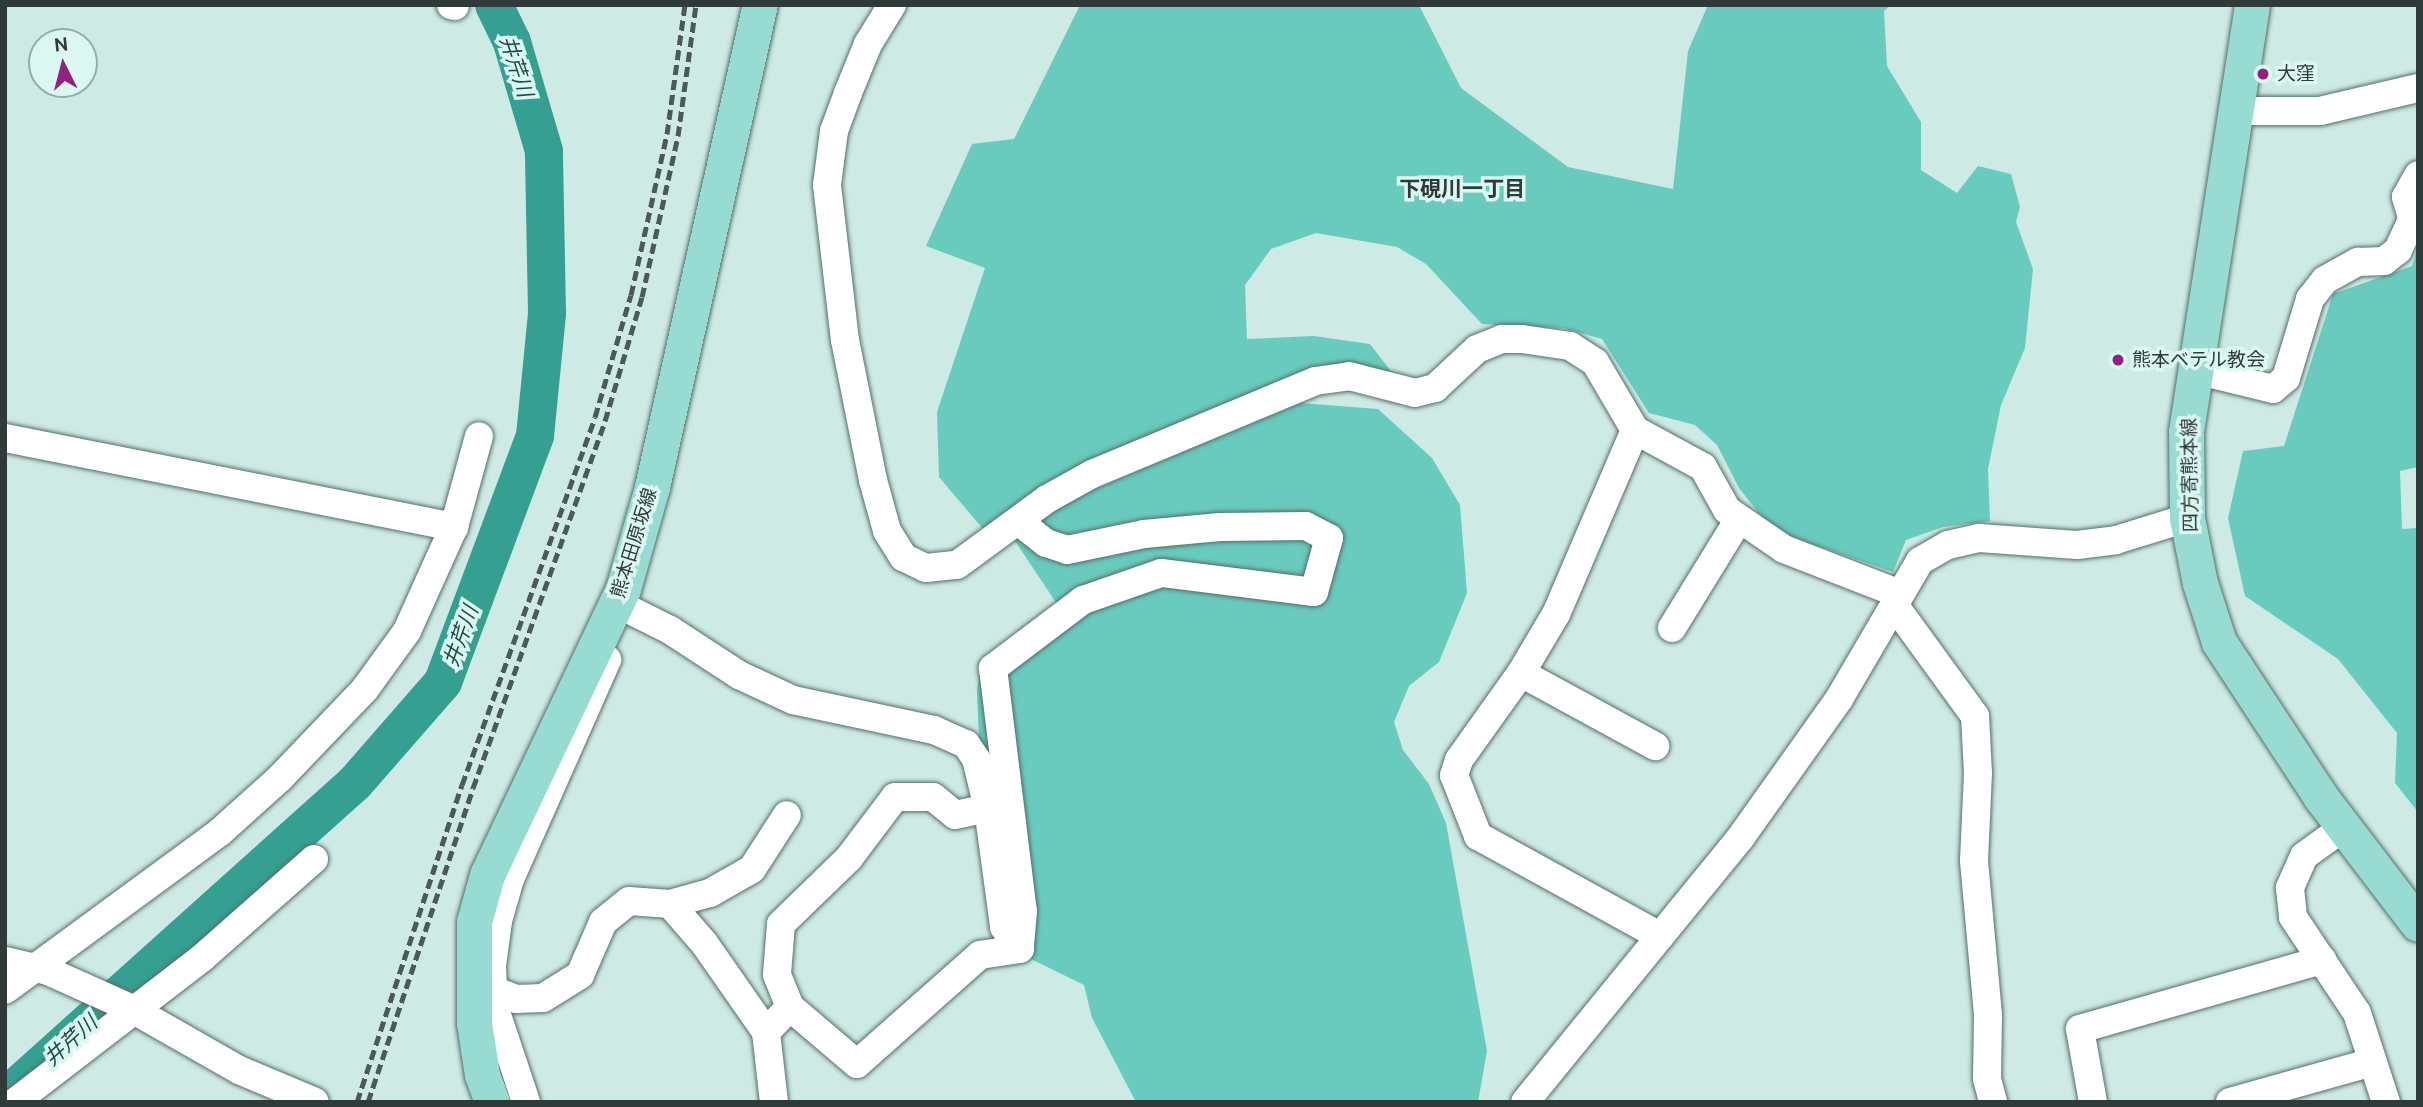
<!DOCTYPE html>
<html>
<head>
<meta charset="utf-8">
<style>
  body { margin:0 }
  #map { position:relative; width:2423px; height:1107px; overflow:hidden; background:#ceeae5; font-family:Ubuntu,"Noto Sans JP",sans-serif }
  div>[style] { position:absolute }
  .green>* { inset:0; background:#69cbbd }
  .river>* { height:38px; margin:-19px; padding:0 19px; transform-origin:19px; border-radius:19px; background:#35a092 }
  .roads { filter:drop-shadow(0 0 2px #556e69) drop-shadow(0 0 2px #556e69) }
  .minor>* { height:28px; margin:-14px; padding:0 14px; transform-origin:14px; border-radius:14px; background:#fff }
  .major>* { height:35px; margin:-17.5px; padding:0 17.5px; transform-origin:17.5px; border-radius:17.5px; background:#97dbd2 }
  .rail>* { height:5px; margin-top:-2.5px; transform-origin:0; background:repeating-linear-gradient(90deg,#4b5957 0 10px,transparent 0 15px) }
  .dots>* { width:19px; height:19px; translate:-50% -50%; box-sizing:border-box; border:4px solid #dbf7f2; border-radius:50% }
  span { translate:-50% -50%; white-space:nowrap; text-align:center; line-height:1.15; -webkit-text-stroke:7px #dbf7f2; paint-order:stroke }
  .poi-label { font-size:19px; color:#303b39 }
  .left { translate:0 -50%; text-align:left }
  .street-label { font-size:19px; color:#303b39 }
  .water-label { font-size:21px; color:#1d4b45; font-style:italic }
  .neighbourhood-label { font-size:21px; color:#303b39; font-weight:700 }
  .frame { position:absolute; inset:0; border:7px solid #303b39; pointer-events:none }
  .north { position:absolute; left:28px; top:28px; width:70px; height:70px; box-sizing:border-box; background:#dbf7f2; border:2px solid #97aca8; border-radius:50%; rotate:354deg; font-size:19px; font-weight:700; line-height:28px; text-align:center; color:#303b39 }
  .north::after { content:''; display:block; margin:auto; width:24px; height:32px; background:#902284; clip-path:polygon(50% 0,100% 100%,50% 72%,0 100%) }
</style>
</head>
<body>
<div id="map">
  <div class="green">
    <i style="clip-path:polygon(1080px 5px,1419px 5px,1461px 88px,1568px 167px,1673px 189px,1688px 51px,1708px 5px,1891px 5px,1884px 11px,1887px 66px,1921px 122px,1921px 170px,1957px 193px,1978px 166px,2011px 174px,2020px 207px,2016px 222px,2033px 269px,2025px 348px,2001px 405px,1988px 469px,1990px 521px,1943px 527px,1906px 540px,1893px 572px,1772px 530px,1739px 488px,1717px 445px,1695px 425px,1649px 413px,1602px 339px,1563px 328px,1482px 324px,1426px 264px,1397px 247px,1316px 233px,1271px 249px,1245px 285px,1247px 339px,1314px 336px,1370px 344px,1393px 374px,1357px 370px,983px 529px,939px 477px,937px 412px,985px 268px,926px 246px,972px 144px,1014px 139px)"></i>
    <i style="clip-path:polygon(2418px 247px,2418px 467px,2400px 471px,2402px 529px,2418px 528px,2418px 812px,2395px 783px,2397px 733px,2338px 659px,2245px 596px,2228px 518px,2243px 451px,2284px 446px,2333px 294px,2412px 266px)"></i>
    <i style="clip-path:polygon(1301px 403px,1378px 409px,1432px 458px,1460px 505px,1467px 593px,1439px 662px,1409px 686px,1394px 722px,1403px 750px,1429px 784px,1446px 823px,1487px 1051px,1478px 1102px,1136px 1102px,1092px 1018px,1084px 985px,1029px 958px,980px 767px,977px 691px,982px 659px,1057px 604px,1015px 541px,1071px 499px)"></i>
  </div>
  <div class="river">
    <i style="left:5px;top:1097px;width:470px;rotate:-41.9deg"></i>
    <i style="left:355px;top:783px;width:134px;rotate:-48.9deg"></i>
    <i style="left:443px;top:682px;width:263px;rotate:-69.5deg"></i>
    <i style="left:535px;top:436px;width:124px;rotate:-84.4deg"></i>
    <i style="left:547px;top:313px;width:162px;rotate:-91.1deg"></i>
    <i style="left:544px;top:151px;width:114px;rotate:-106.4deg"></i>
    <i style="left:512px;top:42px;width:41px;rotate:-115.9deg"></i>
  </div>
  <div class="roads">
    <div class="minor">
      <i style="left:451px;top:5px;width:4px;rotate:14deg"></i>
      <i style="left:892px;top:5px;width:46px;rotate:121.6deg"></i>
      <i style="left:868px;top:44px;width:53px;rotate:112.2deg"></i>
      <i style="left:848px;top:93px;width:40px;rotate:110.2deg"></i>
      <i style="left:834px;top:131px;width:54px;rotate:97.4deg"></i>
      <i style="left:827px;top:185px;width:156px;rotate:83.4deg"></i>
      <i style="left:845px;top:340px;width:143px;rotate:78.7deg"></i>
      <i style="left:873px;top:480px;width:53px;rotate:74.6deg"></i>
      <i style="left:887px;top:531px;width:31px;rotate:58deg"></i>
      <i style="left:903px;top:557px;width:25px;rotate:26deg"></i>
      <i style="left:926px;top:568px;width:31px;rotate:-6deg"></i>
      <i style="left:957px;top:565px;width:112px;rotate:-36.3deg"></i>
      <i style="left:1047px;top:499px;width:51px;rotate:-29.1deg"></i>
      <i style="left:1092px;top:474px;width:242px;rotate:-22.6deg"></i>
      <i style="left:1315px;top:381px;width:34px;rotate:-8deg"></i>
      <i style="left:1349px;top:376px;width:68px;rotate:14.4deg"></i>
      <i style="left:1415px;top:393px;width:21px;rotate:-14deg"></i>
      <i style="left:1435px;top:388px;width:57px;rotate:-42.9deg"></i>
      <i style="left:1477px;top:349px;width:27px;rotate:-22deg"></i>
      <i style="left:1502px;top:339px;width:20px"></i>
      <i style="left:1522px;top:339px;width:49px;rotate:8.3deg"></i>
      <i style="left:1570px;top:346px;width:30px;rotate:33deg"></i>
      <i style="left:1595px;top:362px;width:79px;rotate:59.5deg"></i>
      <i style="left:1635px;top:430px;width:77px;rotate:28.6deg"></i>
      <i style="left:1703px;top:467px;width:49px;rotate:60.8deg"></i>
      <i style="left:1727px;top:510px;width:69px;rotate:34.4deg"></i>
      <i style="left:1784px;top:549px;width:124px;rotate:21.2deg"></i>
      <i style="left:2235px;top:111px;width:85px"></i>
      <i style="left:2320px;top:111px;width:101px;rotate:-13.2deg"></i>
      <i style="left:2412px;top:218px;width:22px;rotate:-106deg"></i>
      <i style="left:2406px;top:197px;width:25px;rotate:-61deg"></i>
      <i style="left:2195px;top:370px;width:80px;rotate:13.7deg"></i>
      <i style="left:2273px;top:389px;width:17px;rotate:-40deg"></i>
      <i style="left:2286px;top:378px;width:83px;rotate:-73.1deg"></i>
      <i style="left:2310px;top:299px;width:24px;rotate:-52deg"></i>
      <i style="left:2325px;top:280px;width:38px;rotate:-29deg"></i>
      <i style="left:2358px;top:262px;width:26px;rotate:-2deg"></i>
      <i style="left:2384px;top:261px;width:18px;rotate:-38deg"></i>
      <i style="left:2398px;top:250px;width:47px;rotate:-65.1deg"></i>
      <i style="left:1635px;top:430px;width:200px;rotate:113.2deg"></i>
      <i style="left:1556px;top:614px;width:69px;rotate:120.7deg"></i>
      <i style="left:1521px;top:673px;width:153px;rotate:28.6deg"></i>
      <i style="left:5px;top:438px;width:458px;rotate:11.2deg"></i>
      <i style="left:1018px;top:521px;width:36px;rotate:38deg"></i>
      <i style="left:1046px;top:543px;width:22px;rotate:18deg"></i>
      <i style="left:1067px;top:550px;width:79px;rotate:-11.7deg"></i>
      <i style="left:1144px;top:534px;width:76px;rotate:-5.3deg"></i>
      <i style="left:1220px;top:527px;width:86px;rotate:-0.7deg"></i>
      <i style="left:1306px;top:526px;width:26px;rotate:28deg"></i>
      <i style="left:1329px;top:538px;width:56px;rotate:105.5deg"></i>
      <i style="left:1314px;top:592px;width:154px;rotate:-172.9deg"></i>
      <i style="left:1161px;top:573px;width:83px;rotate:160.9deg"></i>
      <i style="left:1083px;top:600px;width:113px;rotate:142.9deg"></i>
      <i style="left:993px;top:668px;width:245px;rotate:83deg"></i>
      <i style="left:1023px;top:911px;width:38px;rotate:95deg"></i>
      <i style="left:1895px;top:606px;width:136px;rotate:54deg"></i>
      <i style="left:1975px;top:716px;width:57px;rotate:87deg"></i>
      <i style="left:1978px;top:773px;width:88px;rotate:92.6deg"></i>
      <i style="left:1974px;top:861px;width:155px;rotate:84.8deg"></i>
      <i style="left:1988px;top:1015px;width:64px;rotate:90.9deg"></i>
      <i style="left:1987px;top:1079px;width:24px;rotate:75deg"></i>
      <i style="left:628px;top:609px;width:47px;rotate:26.6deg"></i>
      <i style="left:670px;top:630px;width:82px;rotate:33.1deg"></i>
      <i style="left:739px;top:675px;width:60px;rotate:24.8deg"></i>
      <i style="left:793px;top:700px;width:144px;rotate:12deg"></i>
      <i style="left:934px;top:730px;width:35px;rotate:24deg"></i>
      <i style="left:966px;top:744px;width:18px;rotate:56deg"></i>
      <i style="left:976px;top:759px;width:50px;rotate:76.2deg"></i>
      <i style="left:988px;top:808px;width:120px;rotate:82.3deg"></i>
      <i style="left:1004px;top:927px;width:27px;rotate:54deg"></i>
      <i style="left:1020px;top:949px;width:40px;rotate:171.5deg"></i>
      <i style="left:980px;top:955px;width:164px;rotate:138.5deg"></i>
      <i style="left:857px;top:1064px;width:88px;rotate:-139.6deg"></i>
      <i style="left:790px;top:1007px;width:35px;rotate:134deg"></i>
      <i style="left:1672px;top:628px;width:128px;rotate:-58.4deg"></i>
      <i style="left:1521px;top:673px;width:107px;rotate:125.5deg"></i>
      <i style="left:1459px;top:760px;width:16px;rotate:108deg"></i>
      <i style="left:1454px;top:775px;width:66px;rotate:68.5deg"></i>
      <i style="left:1478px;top:836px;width:208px;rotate:28.8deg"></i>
      <i style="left:2344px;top:827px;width:49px;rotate:144.1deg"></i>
      <i style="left:2304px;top:856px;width:35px;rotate:114deg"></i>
      <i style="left:2290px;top:888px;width:29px;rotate:84deg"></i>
      <i style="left:2293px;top:917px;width:115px;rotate:56.3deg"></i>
      <i style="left:2357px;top:1013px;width:94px;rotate:72deg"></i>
      <i style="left:670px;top:904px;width:41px;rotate:-15.4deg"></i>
      <i style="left:710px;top:893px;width:48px;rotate:-29.7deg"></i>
      <i style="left:752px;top:869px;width:64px;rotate:-57.1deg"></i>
      <i style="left:5px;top:961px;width:44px;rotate:13.1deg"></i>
      <i style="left:48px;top:971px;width:92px;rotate:24.3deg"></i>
      <i style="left:132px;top:1009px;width:123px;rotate:29.7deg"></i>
      <i style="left:239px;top:1070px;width:82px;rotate:22.8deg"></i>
      <i style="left:5px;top:990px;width:267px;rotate:-36.3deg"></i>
      <i style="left:220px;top:832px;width:81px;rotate:-42deg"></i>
      <i style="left:280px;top:778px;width:123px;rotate:-46.3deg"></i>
      <i style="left:365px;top:689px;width:72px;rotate:-54.1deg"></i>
      <i style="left:407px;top:631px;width:114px;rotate:-65.7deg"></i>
      <i style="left:454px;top:527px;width:94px;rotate:-74.6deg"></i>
      <i style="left:493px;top:990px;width:25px;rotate:21deg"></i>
      <i style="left:516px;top:999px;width:27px;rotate:-2deg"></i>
      <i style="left:543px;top:998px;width:44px;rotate:-31.9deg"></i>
      <i style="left:580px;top:975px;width:58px;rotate:-66.5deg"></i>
      <i style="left:603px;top:922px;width:33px;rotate:-39deg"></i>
      <i style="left:629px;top:901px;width:41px;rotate:4.2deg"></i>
      <i style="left:670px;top:904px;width:52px;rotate:48.9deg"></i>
      <i style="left:704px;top:943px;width:108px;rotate:55.1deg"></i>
      <i style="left:766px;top:1032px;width:70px;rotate:83.5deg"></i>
      <i style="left:790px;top:1007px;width:35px;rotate:-112deg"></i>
      <i style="left:777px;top:974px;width:50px;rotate:-85.4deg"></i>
      <i style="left:781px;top:924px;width:95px;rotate:-44.1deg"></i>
      <i style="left:849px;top:858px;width:76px;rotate:-53deg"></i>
      <i style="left:895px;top:797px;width:38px"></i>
      <i style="left:933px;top:797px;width:28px;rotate:39deg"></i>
      <i style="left:955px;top:815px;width:34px;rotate:-12deg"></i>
      <i style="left:15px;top:1102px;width:237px;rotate:-37.6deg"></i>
      <i style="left:203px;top:957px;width:148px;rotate:-41.4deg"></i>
      <i style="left:526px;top:1102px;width:101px;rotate:-108.4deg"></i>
      <i style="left:494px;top:1006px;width:40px;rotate:-92.9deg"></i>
      <i style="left:492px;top:966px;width:45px;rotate:-82.4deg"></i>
      <i style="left:498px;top:921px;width:44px;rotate:-74.1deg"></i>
      <i style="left:510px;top:879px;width:240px;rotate:-66.1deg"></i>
      <i style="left:1525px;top:1102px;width:342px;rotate:-50.8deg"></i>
      <i style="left:1741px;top:837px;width:169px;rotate:-54.6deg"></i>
      <i style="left:1839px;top:699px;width:160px;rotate:-59.6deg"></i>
      <i style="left:1920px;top:561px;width:32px;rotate:-30deg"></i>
      <i style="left:1948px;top:545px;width:32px;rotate:-13deg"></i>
      <i style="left:1979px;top:538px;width:98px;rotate:4.1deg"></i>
      <i style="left:2077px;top:545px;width:39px;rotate:-7deg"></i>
      <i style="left:2116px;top:540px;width:74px;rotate:-17.2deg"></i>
      <i style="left:2093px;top:1102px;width:74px;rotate:-100.1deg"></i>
      <i style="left:2080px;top:1029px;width:252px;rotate:-15.9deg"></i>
      <i style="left:2230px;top:1102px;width:148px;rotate:-15.7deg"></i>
    </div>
    <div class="major">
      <i style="left:2252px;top:5px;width:432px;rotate:98.8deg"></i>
      <i style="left:2186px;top:432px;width:86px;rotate:89.3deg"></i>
      <i style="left:2187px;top:518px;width:66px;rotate:78.7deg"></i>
      <i style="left:2200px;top:583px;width:62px;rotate:72.1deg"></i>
      <i style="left:2219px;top:642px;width:184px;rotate:56.7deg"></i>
      <i style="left:2320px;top:796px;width:161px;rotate:52.6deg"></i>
      <i style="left:492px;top:1102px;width:29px;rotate:-110deg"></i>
      <i style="left:482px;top:1075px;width:53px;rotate:-98.7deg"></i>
      <i style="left:474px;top:1023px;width:101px;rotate:-90deg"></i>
      <i style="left:474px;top:922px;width:49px;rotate:-74.5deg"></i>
      <i style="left:487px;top:875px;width:317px;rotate:-64.6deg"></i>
      <i style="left:623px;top:589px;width:106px;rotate:-74.1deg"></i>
      <i style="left:652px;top:487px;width:494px;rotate:-77.4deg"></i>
    </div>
  </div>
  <div class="rail">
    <i style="left:357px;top:1102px;width:334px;rotate:-71.7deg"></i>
    <i style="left:462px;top:785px;width:391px;rotate:-70.1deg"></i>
    <i style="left:595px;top:417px;width:127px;rotate:-73.6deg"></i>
    <i style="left:631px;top:295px;width:165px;rotate:-77.4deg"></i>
    <i style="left:667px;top:134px;width:130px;rotate:-82.1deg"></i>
    <i style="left:368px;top:1102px;width:331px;rotate:-71.5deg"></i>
    <i style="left:473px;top:788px;width:390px;rotate:-70.2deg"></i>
    <i style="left:605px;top:421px;width:129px;rotate:-73.4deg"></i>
    <i style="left:642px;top:297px;width:165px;rotate:-77.4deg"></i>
    <i style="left:678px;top:136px;width:132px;rotate:-82.2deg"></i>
  </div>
  <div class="dots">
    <i style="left:2263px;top:74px;background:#902284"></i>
    <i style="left:2118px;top:360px;background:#902284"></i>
  </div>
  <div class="poi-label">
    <span class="left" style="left:2277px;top:74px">大窪</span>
    <span class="left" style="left:2132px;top:360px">熊本ベテル教会</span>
  </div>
  <div class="street-label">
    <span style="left:2190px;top:475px;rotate:-91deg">四方寄熊本線</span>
    <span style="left:634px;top:543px;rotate:-73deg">熊本田原坂線</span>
  </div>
  <div class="water-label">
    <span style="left:517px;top:66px;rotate:72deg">井芹川</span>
    <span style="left:460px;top:636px;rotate:-70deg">井芹川</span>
    <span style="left:70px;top:1040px;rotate:-42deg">井芹川</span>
  </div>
  <div class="neighbourhood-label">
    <span style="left:1462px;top:188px">下硯川一丁目</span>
  </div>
  <div class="frame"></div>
  <div class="north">N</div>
</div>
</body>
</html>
